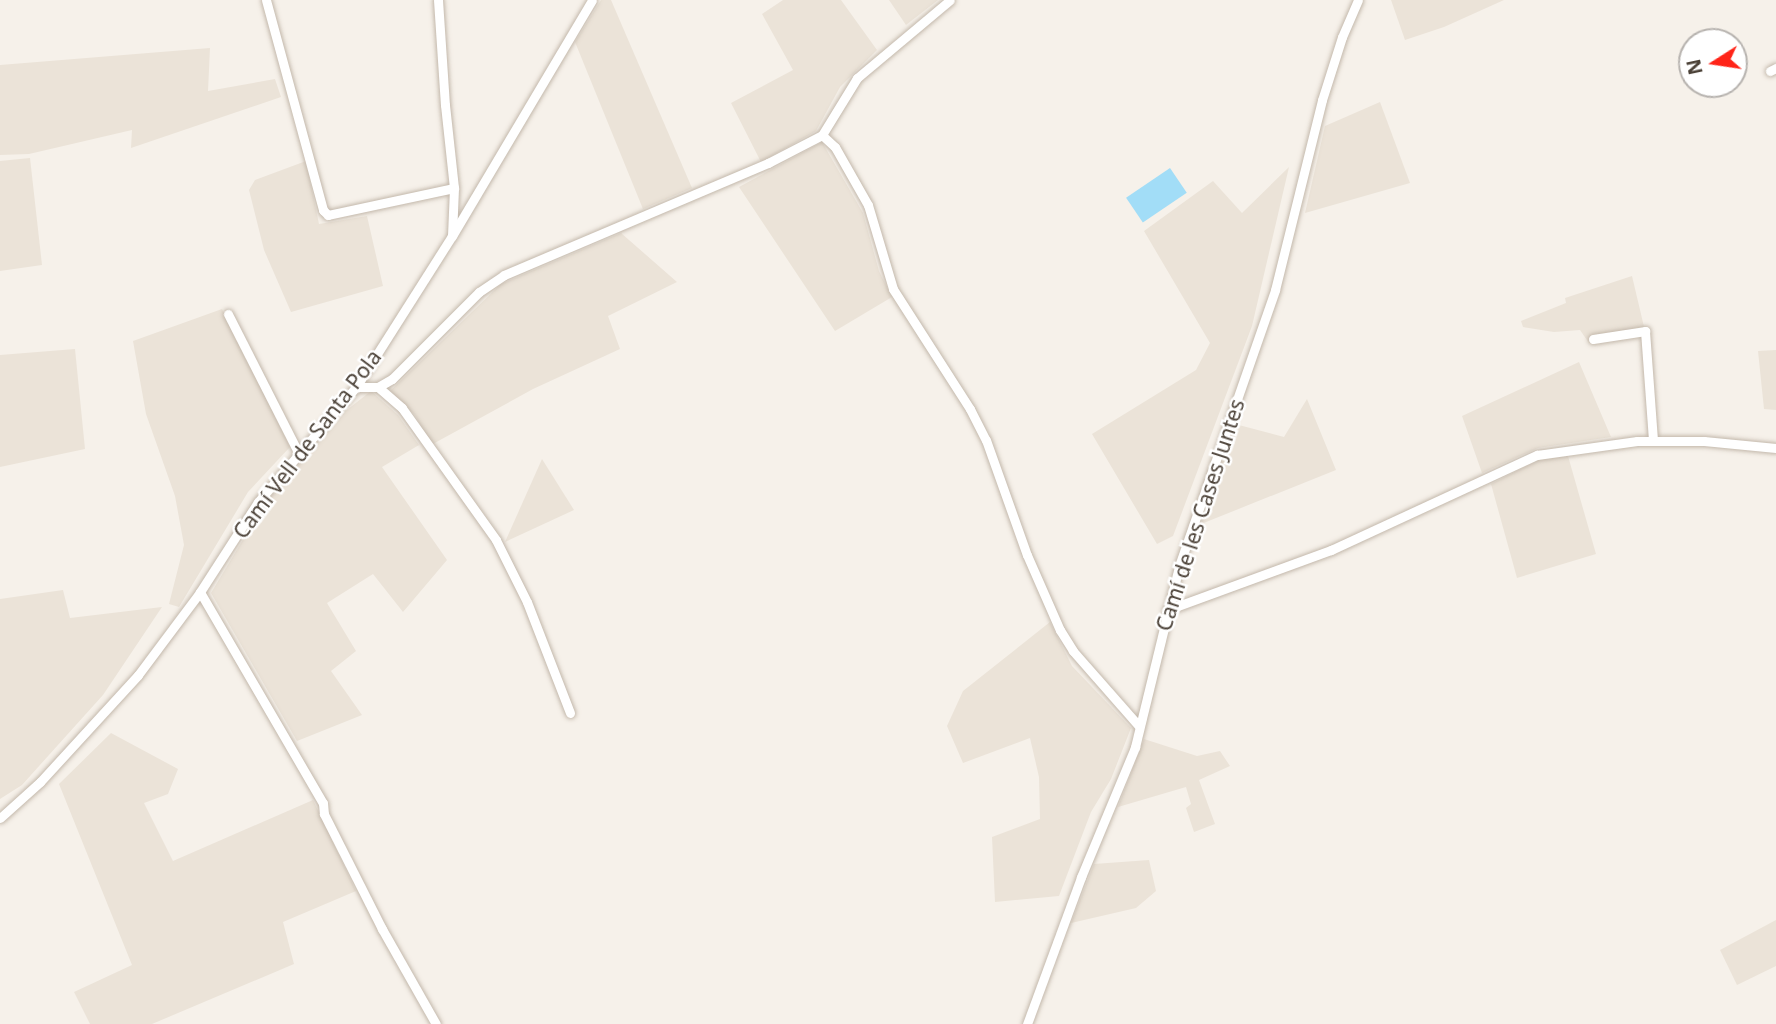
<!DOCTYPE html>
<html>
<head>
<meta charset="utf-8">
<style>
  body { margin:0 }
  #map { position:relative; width:1776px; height:1024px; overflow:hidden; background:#f6f1ea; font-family:"Noto Sans",sans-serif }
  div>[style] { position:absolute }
  .residential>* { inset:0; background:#ebe3d8 }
  .water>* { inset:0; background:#a2ddf7; transform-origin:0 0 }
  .roads { filter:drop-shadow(0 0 2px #c3b8ab) drop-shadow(0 0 2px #c3b8ab) }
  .street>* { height:9px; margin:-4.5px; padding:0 4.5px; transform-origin:4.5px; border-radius:4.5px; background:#fff }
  span { translate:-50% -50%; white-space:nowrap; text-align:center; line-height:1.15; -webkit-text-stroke:5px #fff; paint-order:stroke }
  .street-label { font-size:21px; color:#4b4137 }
  .north { position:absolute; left:1678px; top:28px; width:70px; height:70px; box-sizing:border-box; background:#fff; border:2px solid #b7b3af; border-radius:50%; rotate:258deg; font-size:19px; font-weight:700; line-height:28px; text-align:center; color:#4b4137 }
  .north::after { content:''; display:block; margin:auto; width:24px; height:32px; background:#ff2418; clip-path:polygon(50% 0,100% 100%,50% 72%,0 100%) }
</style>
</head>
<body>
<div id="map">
  <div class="residential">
    <i style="clip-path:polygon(601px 0,611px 0,692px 188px,643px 209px,575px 42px)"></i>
    <i style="clip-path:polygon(783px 0,841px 0,877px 50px,840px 87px,816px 131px,761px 162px,731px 103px,793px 70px,762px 14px)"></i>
    <i style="clip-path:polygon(889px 0,938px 0,906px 25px)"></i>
    <i style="clip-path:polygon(1391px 0,1504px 0,1444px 27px,1405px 40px)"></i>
    <i style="clip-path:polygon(210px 48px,208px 91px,275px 79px,281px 97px,131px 148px,132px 130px,29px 154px,0 155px,0 65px)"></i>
    <i style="clip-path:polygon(1380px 102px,1410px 183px,1305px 213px,1325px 126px)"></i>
    <i style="clip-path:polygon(822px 142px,863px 213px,879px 271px,892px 297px,835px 331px,739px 187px)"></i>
    <i style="clip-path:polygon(30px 158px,42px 265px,0 271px,0 161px)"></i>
    <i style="clip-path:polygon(306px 161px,319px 224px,367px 216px,383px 286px,291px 312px,264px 250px,249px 190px,255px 180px)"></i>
    <i style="clip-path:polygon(1289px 167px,1252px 326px,1173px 536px,1157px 544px,1092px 434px,1196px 370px,1210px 343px,1144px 231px,1213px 181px,1242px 213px)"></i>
    <i style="clip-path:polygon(621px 233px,677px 282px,608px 316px,620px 349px,533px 389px,431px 445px,415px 415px,390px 391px,501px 284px)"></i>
    <i style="clip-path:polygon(1632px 276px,1645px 331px,1589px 343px,1580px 330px,1554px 332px,1523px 327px,1521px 321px,1566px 303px,1565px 298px)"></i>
    <i style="clip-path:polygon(222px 309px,290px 447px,248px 492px,179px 607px,169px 604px,184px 545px,175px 496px,146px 414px,133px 341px)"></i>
    <i style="clip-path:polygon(75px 349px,85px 449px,0 467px,0 355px)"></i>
    <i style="clip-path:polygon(1776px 350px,1776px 410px,1764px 409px,1758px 351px)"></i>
    <i style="clip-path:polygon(1579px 362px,1611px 437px,1538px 448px,1482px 473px,1462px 416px)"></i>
    <i style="clip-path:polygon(371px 391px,398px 415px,419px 445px,382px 467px,447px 560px,403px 612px,373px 574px,327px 603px,356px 651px,331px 671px,362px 715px,297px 741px,211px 593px,265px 503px,338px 417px)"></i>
    <i style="clip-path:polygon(1307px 399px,1336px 470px,1201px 524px,1235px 424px,1284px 437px)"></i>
    <i style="clip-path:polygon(1568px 456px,1596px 554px,1517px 578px,1491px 484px,1538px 460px)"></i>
    <i style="clip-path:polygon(542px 459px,574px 510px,505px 542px)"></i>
    <i style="clip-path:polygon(63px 590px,70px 618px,162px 607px,103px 695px,22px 785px,0 799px,0 599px)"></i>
    <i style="clip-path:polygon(1050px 622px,1072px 666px,1131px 728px,1111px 779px,1091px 812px,1059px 896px,995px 902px,992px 837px,1040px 819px,1039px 777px,1030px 738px,963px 763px,947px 726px,963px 691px)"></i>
    <i style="clip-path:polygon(111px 733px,178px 769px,168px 794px,144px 803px,173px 861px,313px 800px,356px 891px,283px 922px,294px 964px,152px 1024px,90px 1024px,74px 992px,132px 965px,59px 784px)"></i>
    <i style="clip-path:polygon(1144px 739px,1197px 756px,1220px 751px,1230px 766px,1199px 780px,1215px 824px,1194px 832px,1186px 808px,1191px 804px,1186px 787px,1118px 807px)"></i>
    <i style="clip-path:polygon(1149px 860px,1156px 891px,1136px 908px,1071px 923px,1094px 864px)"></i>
    <i style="clip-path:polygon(1776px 920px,1776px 966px,1737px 985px,1720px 950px)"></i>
  </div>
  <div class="water">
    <i style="left:1170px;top:168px;width:30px;height:53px;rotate:56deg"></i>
  </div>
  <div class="roads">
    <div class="street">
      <i style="left:266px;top:0;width:218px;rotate:74.8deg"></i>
      <i style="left:323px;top:210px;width:7px;rotate:45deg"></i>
      <i style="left:328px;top:215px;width:129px;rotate:-12.1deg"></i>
      <i style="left:438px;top:0;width:105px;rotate:86.2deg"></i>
      <i style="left:445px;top:105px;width:83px;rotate:83.8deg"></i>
      <i style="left:454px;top:188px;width:47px;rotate:92.4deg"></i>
      <i style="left:1770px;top:71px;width:7px;rotate:-27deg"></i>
      <i style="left:822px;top:135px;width:18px;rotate:43deg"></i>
      <i style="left:835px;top:147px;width:67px;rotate:60.4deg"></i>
      <i style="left:868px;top:205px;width:88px;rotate:73.4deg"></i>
      <i style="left:893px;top:289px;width:143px;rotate:57.3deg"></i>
      <i style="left:970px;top:409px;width:35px;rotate:63deg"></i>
      <i style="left:986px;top:440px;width:122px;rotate:70.4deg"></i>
      <i style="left:1027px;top:555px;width:82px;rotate:66.3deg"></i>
      <i style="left:1060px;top:630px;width:25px;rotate:58deg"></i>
      <i style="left:1073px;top:651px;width:100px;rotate:48.7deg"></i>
      <i style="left:228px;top:314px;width:155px;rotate:63.1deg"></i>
      <i style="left:1593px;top:339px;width:53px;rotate:-8.7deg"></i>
      <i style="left:1645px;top:331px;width:110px;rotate:85.8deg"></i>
      <i style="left:356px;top:387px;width:22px"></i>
      <i style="left:378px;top:387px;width:16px;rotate:-30deg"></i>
      <i style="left:392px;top:379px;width:123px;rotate:-45deg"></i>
      <i style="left:479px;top:292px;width:30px;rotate:-34deg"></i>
      <i style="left:504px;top:275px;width:287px;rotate:-23deg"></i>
      <i style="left:768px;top:163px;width:61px;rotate:-27.4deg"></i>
      <i style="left:822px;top:135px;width:67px;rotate:-58.4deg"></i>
      <i style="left:857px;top:78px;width:121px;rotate:-40deg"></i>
      <i style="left:378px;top:387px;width:32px;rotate:41deg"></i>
      <i style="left:402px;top:408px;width:162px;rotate:54.5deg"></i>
      <i style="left:496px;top:540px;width:69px;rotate:63.4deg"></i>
      <i style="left:527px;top:602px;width:119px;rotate:68.8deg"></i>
      <i style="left:200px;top:592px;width:244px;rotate:59.8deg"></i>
      <i style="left:323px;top:803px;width:11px;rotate:85deg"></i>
      <i style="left:324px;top:814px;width:129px;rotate:63.2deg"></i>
      <i style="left:382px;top:929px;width:109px;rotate:60.4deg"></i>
      <i style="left:1167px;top:610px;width:175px;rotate:-20.1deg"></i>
      <i style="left:1331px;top:550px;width:227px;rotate:-24.8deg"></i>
      <i style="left:1537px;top:455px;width:101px;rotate:-8deg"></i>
      <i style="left:1637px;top:441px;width:67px"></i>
      <i style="left:1704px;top:441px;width:72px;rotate:5.6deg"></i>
      <i style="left:0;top:818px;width:54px;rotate:-42deg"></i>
      <i style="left:40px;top:782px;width:145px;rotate:-47.5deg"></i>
      <i style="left:138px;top:675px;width:104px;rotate:-53.2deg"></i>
      <i style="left:200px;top:592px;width:107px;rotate:-57.2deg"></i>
      <i style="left:258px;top:502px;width:151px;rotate:-49.6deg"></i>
      <i style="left:356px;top:387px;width:179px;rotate:-57.6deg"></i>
      <i style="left:452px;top:236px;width:274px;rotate:-59.3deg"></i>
      <i style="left:1027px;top:1024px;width:157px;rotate:-69.8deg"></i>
      <i style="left:1081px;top:877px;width:141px;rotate:-67.4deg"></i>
      <i style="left:1135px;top:747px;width:186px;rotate:-76.3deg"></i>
      <i style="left:1179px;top:566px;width:292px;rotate:-70.8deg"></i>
      <i style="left:1275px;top:290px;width:196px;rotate:-76.1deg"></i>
      <i style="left:1322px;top:100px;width:66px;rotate:-72.4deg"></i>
      <i style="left:1342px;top:37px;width:40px;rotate:-66.6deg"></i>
    </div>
  </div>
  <div class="street-label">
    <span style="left:307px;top:444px;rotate:-53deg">Camí Vell de Santa Pola</span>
    <span style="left:1200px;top:515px;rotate:-72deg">Camí de les Cases Juntes</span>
  </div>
  <div class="north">N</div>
</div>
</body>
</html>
